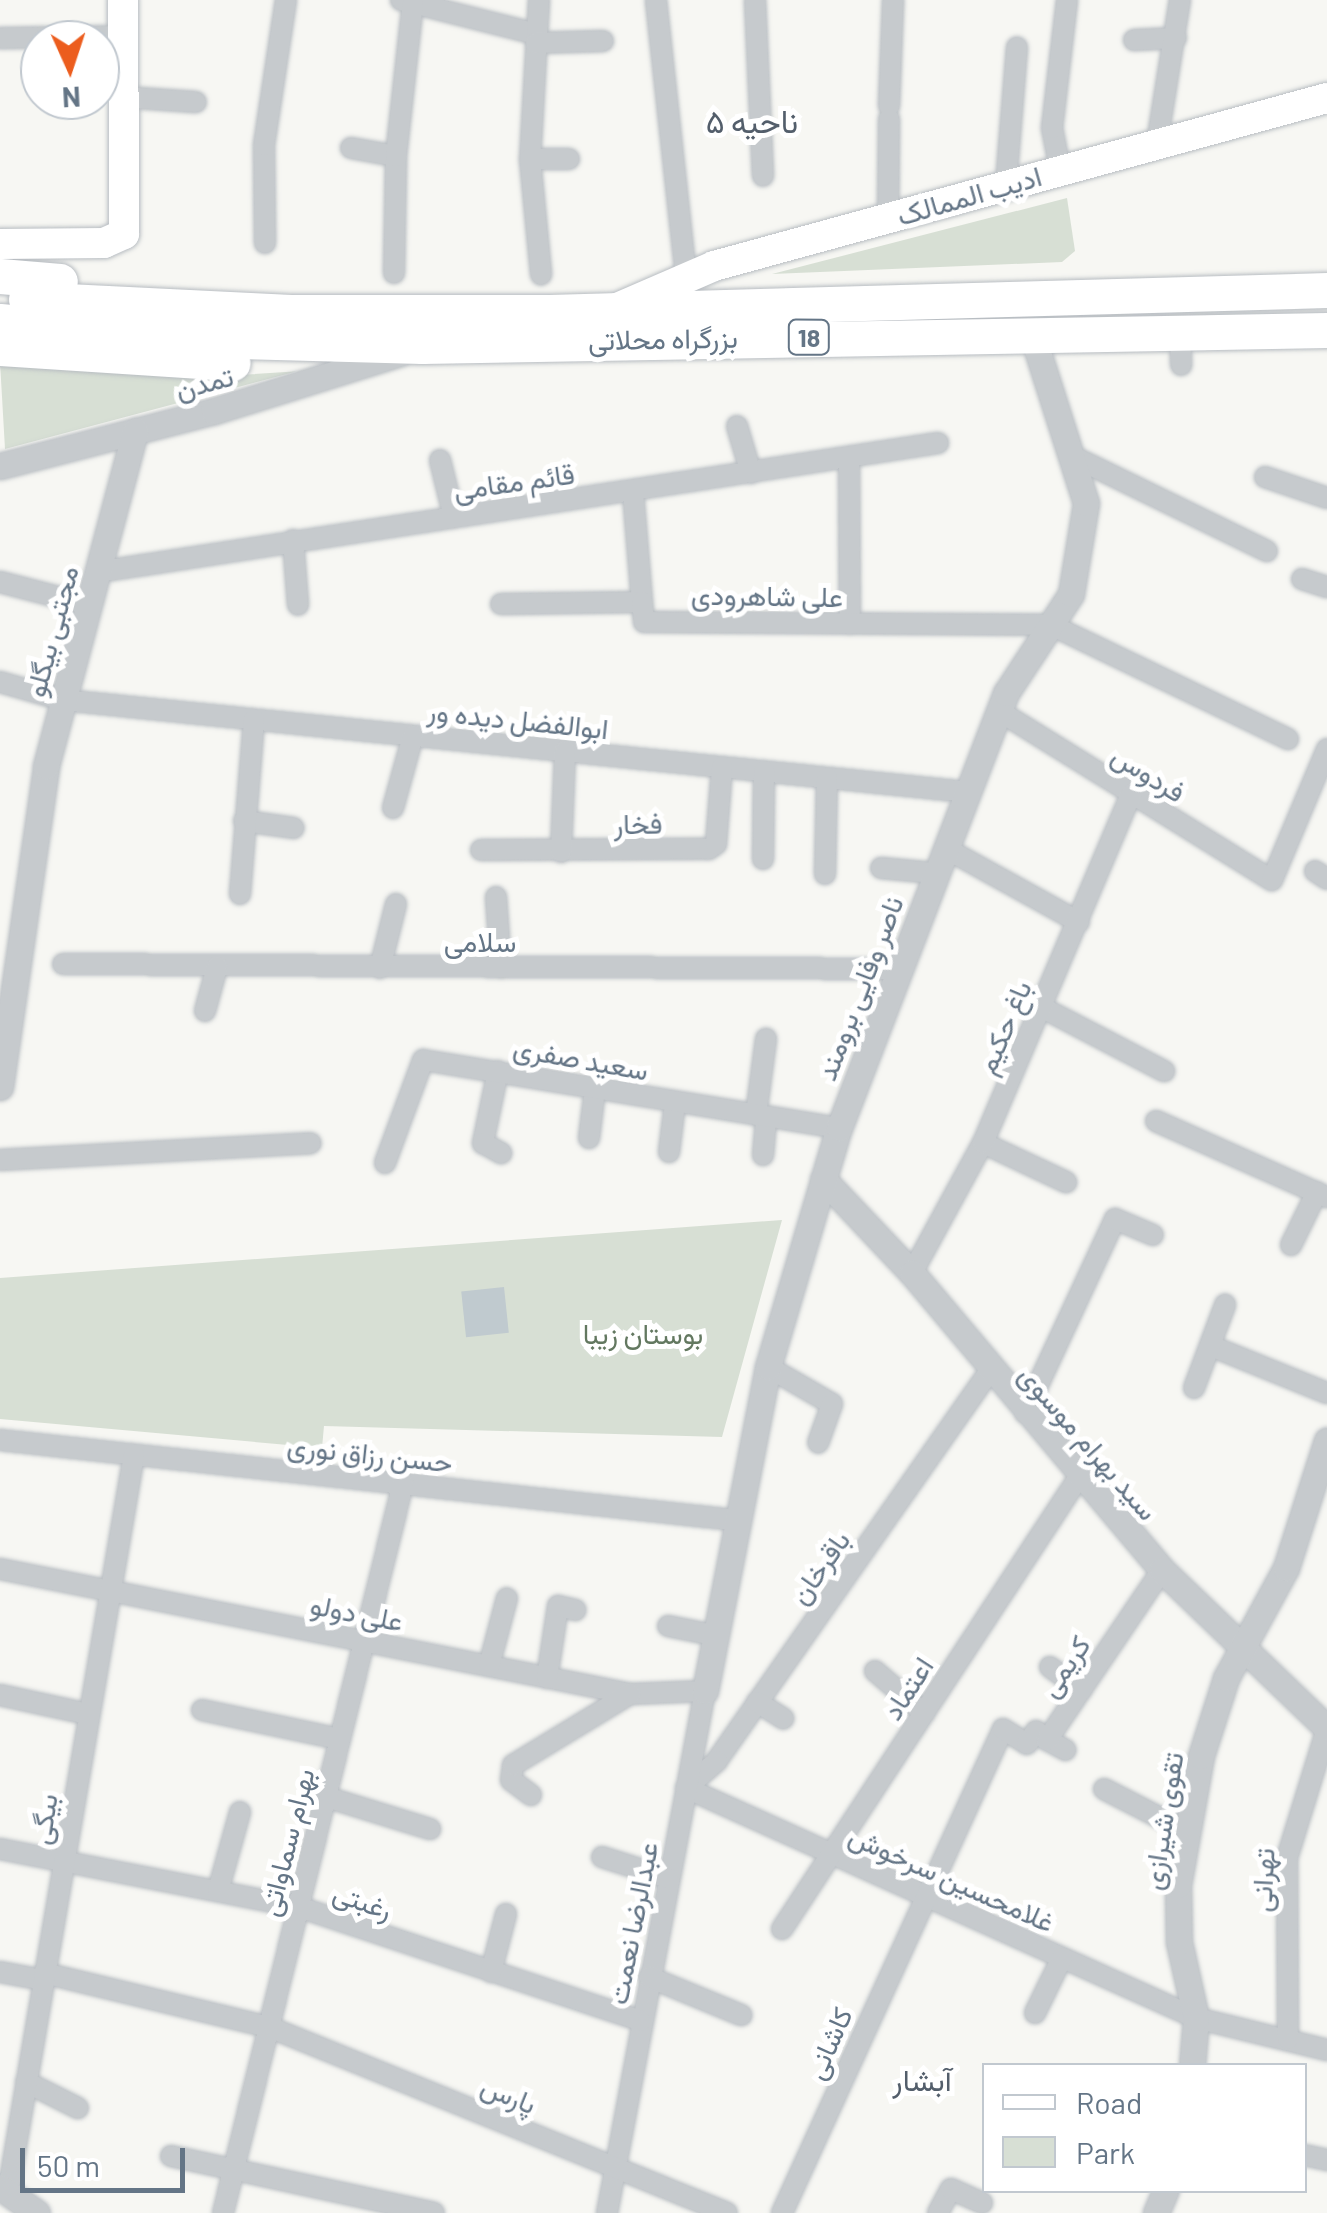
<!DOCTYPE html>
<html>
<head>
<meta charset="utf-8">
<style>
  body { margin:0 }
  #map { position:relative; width:1327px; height:2213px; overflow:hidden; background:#f7f7f3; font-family:Barlow,Vazirmatn,sans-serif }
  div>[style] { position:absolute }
  .green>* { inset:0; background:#d7dfd4 }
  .water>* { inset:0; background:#c0cacf; transform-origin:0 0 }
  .roads { filter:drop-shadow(0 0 2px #b8bdc2) drop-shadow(0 0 2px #b8bdc2) }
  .minor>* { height:20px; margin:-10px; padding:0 10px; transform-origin:10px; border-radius:10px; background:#c6cacd }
  .tertiary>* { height:25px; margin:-12.5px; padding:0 12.5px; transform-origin:12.5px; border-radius:12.5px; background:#c6cacd }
  .secondary>* { height:30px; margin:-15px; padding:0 15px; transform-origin:15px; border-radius:15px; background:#fff }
  .trunk>* { height:35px; margin:-17.5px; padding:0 17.5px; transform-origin:17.5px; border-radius:17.5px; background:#fff }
  span { translate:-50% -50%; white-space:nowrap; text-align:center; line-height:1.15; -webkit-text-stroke:10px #fff; paint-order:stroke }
  .shield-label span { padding:2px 8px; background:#fff; border:2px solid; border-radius:8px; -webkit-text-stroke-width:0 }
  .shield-label { font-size:25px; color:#647586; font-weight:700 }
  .street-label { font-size:28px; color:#647586 }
  .park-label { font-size:28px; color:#637860 }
  .neighbourhood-label { font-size:30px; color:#535e6b }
  .quarter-label { font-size:32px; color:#535e6b }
  .legend { position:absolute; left:982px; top:2063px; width:325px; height:130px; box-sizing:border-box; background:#fff; border:2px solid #c1c8cf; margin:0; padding:12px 18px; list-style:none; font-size:30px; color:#647586 }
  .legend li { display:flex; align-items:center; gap:20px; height:50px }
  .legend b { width:50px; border:2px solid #c1c8cf }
  .north { position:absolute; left:20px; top:20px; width:100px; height:100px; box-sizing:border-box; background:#fff; border:2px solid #c1c8cf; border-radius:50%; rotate:177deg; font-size:28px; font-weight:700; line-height:40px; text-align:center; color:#647586 }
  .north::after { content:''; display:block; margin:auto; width:35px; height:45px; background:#ec5d1e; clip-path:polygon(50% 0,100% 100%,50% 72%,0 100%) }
  .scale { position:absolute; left:20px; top:2148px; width:165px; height:45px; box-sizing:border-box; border:5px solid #647586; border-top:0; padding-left:12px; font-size:30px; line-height:35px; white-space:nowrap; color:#647586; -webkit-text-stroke:8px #fff; paint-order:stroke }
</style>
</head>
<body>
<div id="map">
  <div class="green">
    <i style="clip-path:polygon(1067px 198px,1075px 251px,1062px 262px,772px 274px)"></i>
    <i style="clip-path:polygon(0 362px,208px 377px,333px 369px,298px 371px,5px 449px)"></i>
    <i style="clip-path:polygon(782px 1220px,722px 1437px,324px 1426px,322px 1448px,0 1419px,0 1278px)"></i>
  </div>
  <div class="water">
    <i style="left:504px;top:1287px;width:46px;height:43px;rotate:84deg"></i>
  </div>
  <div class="roads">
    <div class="minor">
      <i style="left:401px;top:0;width:139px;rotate:14.1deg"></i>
      <i style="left:539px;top:0;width:159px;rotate:93.2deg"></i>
      <i style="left:530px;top:159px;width:116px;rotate:84.5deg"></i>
      <i style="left:656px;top:0;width:279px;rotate:83.8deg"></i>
      <i style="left:755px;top:0;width:176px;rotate:87.4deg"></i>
      <i style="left:0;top:38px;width:123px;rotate:-0.9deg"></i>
      <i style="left:1134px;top:40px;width:42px;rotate:-2.7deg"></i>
      <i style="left:536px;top:43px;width:67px;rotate:-1.7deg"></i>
      <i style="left:122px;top:97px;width:74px;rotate:3.9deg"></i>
      <i style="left:889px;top:106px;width:106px;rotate:-87.8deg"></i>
      <i style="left:1157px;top:143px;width:145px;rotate:-80.9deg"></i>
      <i style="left:351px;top:148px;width:46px;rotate:10.1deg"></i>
      <i style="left:530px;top:159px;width:39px"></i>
      <i style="left:1060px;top:169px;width:42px;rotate:-101deg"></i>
      <i style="left:1052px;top:128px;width:129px;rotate:-83.3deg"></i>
      <i style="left:1006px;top:184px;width:137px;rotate:-85.4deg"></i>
      <i style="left:888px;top:219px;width:100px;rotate:-89.4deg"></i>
      <i style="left:265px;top:243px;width:98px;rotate:-90.6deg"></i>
      <i style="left:264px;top:145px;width:147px;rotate:-81.4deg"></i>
      <i style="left:394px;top:273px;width:117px;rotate:-89deg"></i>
      <i style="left:396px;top:156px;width:154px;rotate:-83.7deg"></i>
      <i style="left:1180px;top:331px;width:34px;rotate:88deg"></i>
      <i style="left:737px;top:426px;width:49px;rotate:73.4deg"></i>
      <i style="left:1070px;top:455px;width:219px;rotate:26deg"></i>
      <i style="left:849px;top:457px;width:167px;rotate:89.7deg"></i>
      <i style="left:440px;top:460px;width:59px;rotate:76.2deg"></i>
      <i style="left:1265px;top:477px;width:65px;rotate:18.7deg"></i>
      <i style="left:633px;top:492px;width:110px;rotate:85.3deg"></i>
      <i style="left:293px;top:540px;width:65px;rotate:85.6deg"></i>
      <i style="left:98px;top:572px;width:850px;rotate:-8.73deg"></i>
      <i style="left:1302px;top:579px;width:26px;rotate:18deg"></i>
      <i style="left:0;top:582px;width:92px;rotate:14.5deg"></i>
      <i style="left:501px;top:604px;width:141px;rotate:-0.8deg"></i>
      <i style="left:642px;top:602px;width:20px;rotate:84deg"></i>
      <i style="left:644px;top:622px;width:407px;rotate:0.4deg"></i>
      <i style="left:1051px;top:625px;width:263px;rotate:25.7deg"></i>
      <i style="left:0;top:682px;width:66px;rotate:15.9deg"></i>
      <i style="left:63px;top:700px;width:909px;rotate:5.81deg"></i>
      <i style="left:999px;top:711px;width:321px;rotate:31.8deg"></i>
      <i style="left:1272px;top:880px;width:142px;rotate:-67.2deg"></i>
      <i style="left:393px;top:808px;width:75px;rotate:-74.5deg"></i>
      <i style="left:244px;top:821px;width:50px;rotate:8deg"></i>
      <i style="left:945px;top:848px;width:153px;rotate:28.9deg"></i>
      <i style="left:481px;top:850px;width:228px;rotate:-0.3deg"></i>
      <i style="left:709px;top:849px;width:9px;rotate:-36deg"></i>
      <i style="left:716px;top:844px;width:77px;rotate:-85.5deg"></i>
      <i style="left:561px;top:852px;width:101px;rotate:-87.7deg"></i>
      <i style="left:763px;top:859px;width:88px;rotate:-89.3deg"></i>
      <i style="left:881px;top:868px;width:53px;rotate:5.4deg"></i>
      <i style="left:1315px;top:871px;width:14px;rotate:34deg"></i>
      <i style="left:825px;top:874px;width:96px;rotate:-88.8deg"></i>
      <i style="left:240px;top:894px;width:175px;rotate:-85.4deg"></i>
      <i style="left:496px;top:897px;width:71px;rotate:86deg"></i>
      <i style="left:63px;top:964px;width:834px;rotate:0.34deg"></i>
      <i style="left:380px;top:968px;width:66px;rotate:-76deg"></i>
      <i style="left:1041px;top:1007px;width:139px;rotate:27.5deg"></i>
      <i style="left:205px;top:1011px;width:46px;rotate:-74.7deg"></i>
      <i style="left:498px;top:1071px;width:74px;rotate:101.8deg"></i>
      <i style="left:483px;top:1143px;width:21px;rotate:29deg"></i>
      <i style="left:756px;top:1115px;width:77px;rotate:-82.5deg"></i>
      <i style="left:1156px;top:1121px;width:187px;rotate:24deg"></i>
      <i style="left:589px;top:1138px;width:49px;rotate:-83deg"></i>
      <i style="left:983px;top:1143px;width:92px;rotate:25.2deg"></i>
      <i style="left:669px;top:1152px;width:49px;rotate:-83deg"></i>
      <i style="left:763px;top:1155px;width:38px;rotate:-85deg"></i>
      <i style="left:0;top:1160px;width:311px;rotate:-3.1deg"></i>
      <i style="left:385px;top:1163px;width:110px;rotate:-69.7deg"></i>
      <i style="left:423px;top:1060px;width:422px;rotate:9.3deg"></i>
      <i style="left:1291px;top:1245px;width:59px;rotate:-63.9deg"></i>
      <i style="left:912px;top:1273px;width:148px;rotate:-61.4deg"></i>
      <i style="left:983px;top:1143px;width:378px;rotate:-67deg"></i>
      <i style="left:1211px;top:1346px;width:125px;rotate:22.1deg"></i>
      <i style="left:768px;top:1367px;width:74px;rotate:30deg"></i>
      <i style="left:832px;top:1404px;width:41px;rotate:109.7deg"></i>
      <i style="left:989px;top:1372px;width:475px;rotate:125deg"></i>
      <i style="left:717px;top:1761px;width:41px;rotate:138.9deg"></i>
      <i style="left:686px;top:1788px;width:559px;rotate:24.27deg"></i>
      <i style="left:1196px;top:2018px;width:135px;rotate:13.7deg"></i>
      <i style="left:1194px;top:1388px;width:89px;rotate:-69.5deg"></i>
      <i style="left:1025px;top:1413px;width:214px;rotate:-65.1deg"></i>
      <i style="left:1115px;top:1219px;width:41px;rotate:22.8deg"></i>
      <i style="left:0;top:1440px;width:738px;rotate:6.22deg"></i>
      <i style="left:0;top:1569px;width:642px;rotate:11.22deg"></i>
      <i style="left:630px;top:1694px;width:75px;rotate:-2.3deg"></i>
      <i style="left:705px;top:1691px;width:531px;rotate:100.63deg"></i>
      <i style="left:668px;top:1626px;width:46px;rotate:11.3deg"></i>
      <i style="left:489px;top:1666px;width:70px;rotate:-75.2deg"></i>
      <i style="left:1050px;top:1667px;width:39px;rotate:36deg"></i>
      <i style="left:875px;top:1671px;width:65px;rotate:40.6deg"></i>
      <i style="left:547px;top:1678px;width:73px;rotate:-81.3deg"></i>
      <i style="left:558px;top:1606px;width:18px;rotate:13deg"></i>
      <i style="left:0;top:1695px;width:90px;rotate:12.2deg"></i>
      <i style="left:757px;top:1702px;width:31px;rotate:32deg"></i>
      <i style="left:202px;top:1710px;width:141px;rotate:11.9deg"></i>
      <i style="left:1047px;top:1740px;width:21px;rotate:28deg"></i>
      <i style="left:1104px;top:1789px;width:94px;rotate:27.1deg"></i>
      <i style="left:531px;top:1795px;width:25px;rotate:-143deg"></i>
      <i style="left:511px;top:1780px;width:15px;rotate:-82deg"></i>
      <i style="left:513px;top:1765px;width:137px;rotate:-31.3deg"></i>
      <i style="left:326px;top:1797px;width:109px;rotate:17.1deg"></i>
      <i style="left:0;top:1849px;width:305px;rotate:11deg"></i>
      <i style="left:299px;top:1907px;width:360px;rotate:18.4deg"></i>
      <i style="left:602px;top:1857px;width:69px;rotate:17.7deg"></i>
      <i style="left:218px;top:1891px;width:82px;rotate:-74.4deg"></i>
      <i style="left:782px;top:1929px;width:541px;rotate:-56.69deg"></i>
      <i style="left:0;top:1972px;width:44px;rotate:10.5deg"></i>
      <i style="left:491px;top:1972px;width:60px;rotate:-75.5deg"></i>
      <i style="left:44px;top:1973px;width:231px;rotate:13.5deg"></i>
      <i style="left:269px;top:2027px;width:494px;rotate:22.1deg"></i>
      <i style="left:649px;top:1977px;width:100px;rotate:22.4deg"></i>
      <i style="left:1035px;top:2013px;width:61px;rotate:-63.9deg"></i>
      <i style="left:1288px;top:2039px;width:181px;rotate:-90.3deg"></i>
      <i style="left:1287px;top:1858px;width:135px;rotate:-72.8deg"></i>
      <i style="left:26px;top:2082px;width:58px;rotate:26.6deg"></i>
      <i style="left:1304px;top:2155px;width:24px;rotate:12deg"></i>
      <i style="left:171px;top:2156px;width:269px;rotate:12.2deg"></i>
      <i style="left:8px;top:2192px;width:748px;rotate:-80.3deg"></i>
      <i style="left:223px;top:2213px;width:751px;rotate:-76.13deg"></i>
      <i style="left:782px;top:2213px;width:532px;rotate:-65.46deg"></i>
      <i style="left:1003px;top:1729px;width:28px;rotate:32deg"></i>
      <i style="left:1027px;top:1744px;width:16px;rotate:-55deg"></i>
      <i style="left:1036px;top:1731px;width:14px;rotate:39deg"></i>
      <i style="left:1047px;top:1740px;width:205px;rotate:-55.9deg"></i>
      <i style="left:938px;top:2213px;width:27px;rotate:-62deg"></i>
      <i style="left:951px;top:2189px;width:34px;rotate:24deg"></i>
    </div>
    <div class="tertiary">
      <i style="left:0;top:466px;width:221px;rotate:-14.4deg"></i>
      <i style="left:214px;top:411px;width:199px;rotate:-17.3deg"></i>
      <i style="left:0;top:1087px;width:324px;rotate:-81.8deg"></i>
      <i style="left:46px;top:766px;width:347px;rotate:-75.1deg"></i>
      <i style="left:823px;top:1179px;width:129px;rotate:46.6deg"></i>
      <i style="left:912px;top:1273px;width:388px;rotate:49.9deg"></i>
      <i style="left:1162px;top:1570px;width:228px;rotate:43.8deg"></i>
      <i style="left:705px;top:1691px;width:330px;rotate:-79deg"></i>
      <i style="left:768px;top:1367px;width:249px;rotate:-73.5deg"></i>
      <i style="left:839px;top:1128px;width:466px;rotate:-69deg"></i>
      <i style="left:1006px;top:693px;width:118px;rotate:-56.7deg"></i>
      <i style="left:1071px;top:594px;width:92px;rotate:-80.6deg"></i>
      <i style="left:1086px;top:503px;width:177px;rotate:-107.7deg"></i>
      <i style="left:1192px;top:2066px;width:48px;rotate:-85.2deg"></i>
      <i style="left:1196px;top:2018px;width:78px;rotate:-102.6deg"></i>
      <i style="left:1179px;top:1942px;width:57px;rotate:-91deg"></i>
      <i style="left:1178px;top:1885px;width:131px;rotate:-79.9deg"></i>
      <i style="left:1201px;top:1756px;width:82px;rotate:-72.2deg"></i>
      <i style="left:1226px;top:1678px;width:125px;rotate:-61.4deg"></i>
      <i style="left:1286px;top:1568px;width:134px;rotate:-72.2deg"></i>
      <i style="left:0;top:2187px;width:45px;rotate:35.1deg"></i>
      <i style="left:1156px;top:2213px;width:25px;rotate:-67deg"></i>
    </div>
    <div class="secondary">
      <i style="left:0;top:244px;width:104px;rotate:-0.6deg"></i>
      <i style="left:104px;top:243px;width:22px;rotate:-24deg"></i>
      <i style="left:124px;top:234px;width:234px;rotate:-90.2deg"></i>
      <i style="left:617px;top:308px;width:106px;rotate:-23.4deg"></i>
      <i style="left:714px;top:266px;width:636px;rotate:-15.33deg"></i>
    </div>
    <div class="trunk">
      <i style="left:0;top:276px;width:60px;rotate:4.8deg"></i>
      <i style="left:26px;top:299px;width:265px;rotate:2.8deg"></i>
      <i style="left:291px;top:312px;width:258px"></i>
      <i style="left:549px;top:312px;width:778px;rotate:-1.62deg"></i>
      <i style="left:0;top:321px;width:204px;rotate:5.3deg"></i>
      <i style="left:203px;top:340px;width:219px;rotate:1.6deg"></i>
      <i style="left:422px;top:346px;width:905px;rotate:-1.01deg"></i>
      <i style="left:0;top:348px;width:233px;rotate:3.7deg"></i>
    </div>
  </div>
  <div class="shield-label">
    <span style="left:809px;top:337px">18</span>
  </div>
  <div class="street-label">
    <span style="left:969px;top:195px;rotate:-16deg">ادیب الممالک</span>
    <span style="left:663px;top:338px;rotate:-1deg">بزرگراه محلاتی</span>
    <span style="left:204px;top:382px;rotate:-15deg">تمدن</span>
    <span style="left:514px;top:481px;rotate:-8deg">قائم مقامی</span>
    <span style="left:767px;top:595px;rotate:1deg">علی شاهرودی</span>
    <span style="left:51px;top:631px;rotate:-75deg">مجتبی بیگلو</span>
    <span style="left:518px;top:719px;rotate:6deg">ابوالفضل دیده ور</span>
    <span style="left:1149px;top:773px;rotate:32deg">فردوس</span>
    <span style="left:638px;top:823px;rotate:-1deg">فخار</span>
    <span style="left:480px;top:941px">سلامی</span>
    <span style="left:859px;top:988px;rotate:-69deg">ناصر وفایی برومند</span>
    <span style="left:1003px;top:1027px;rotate:-67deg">باغ حکیم</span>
    <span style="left:581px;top:1058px;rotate:10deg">سعید صفری</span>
    <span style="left:1089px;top:1442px;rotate:49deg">سید بهرام موسوی</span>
    <span style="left:370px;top:1453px;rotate:6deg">حسن رزاق نوری</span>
    <span style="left:819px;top:1567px;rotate:-55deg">باقرخان</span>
    <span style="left:357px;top:1612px;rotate:11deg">علی دولو</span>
    <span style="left:1064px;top:1666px;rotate:-56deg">کریمی</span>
    <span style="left:907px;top:1688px;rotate:-57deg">اعتماد</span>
    <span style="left:43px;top:1819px;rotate:-81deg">بیگی</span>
    <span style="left:1162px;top:1821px;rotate:-81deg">تقوی شیرازی</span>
    <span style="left:286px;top:1842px;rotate:-76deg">بهرام سماواتی</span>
    <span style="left:952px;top:1878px;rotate:24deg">غلامحسین سرخوش</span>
    <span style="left:1262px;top:1880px;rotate:-87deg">تهرانی</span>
    <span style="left:363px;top:1900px;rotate:19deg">رغبتی</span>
    <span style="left:632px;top:1923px;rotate:-79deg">عبدالرضا نعمت</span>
    <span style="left:828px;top:2043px;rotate:-66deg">کاشانی</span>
    <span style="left:509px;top:2094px;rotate:22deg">پارس</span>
  </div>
  <div class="park-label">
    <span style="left:643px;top:1333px">بوستان زیبا</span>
  </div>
  <div class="neighbourhood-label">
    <span style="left:922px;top:2079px">آبشار</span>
  </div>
  <div class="quarter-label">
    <span style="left:752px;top:120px">ناحیه ۵</span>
  </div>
  <ul class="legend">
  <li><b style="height:12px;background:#fff"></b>Road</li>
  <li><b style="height:28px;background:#d7dfd4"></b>Park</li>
  </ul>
  <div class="north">N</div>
  <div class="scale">50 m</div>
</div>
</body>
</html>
